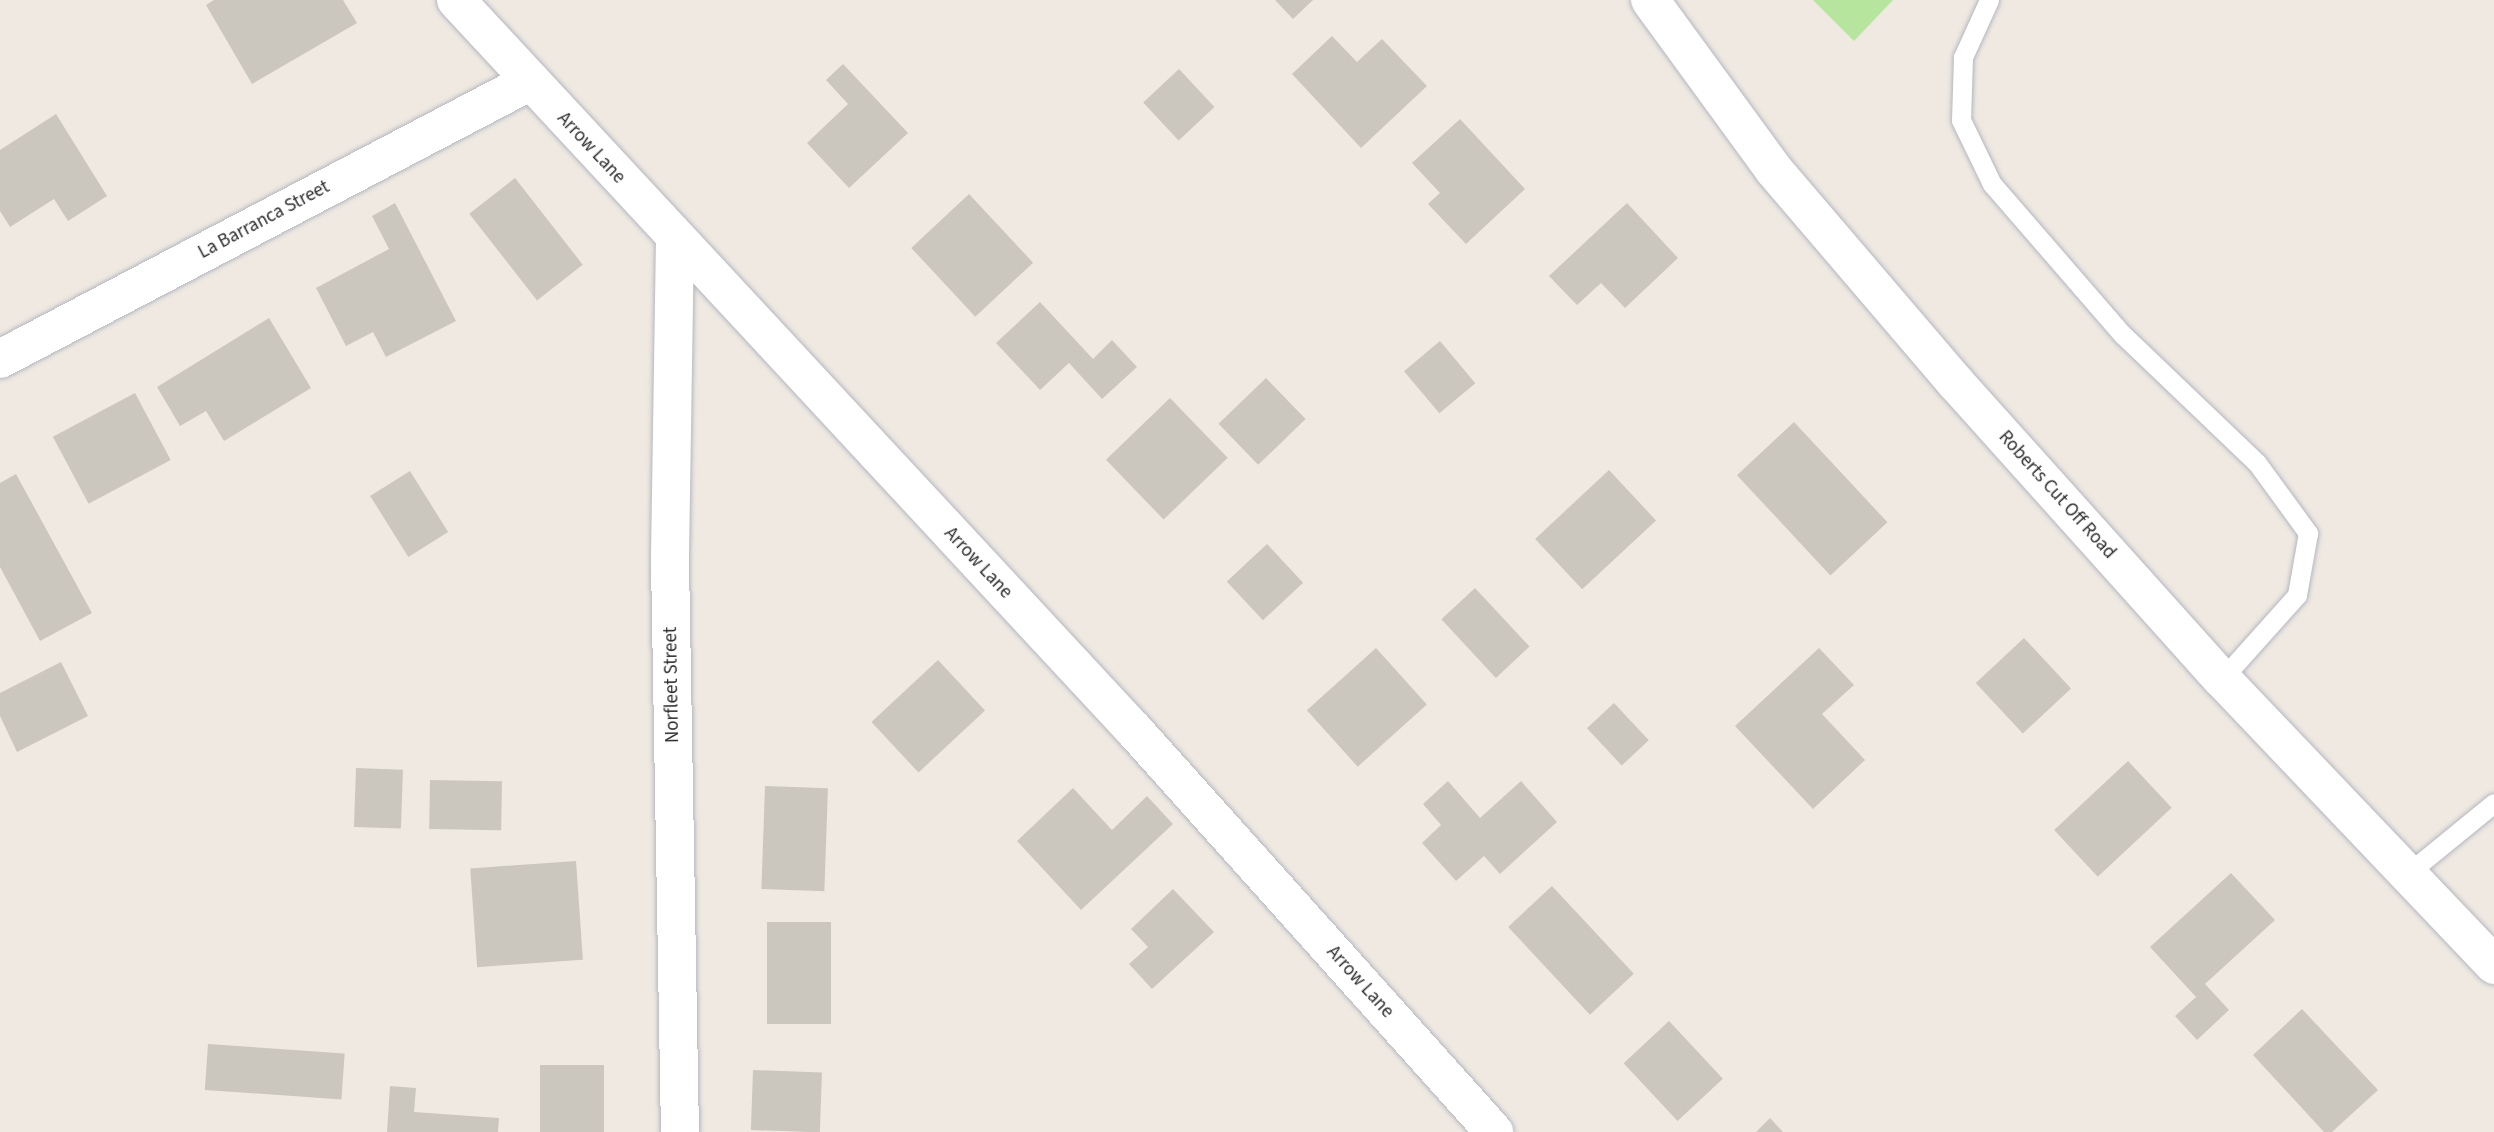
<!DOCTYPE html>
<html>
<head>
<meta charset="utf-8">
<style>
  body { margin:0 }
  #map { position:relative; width:2494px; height:1132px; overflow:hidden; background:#efe9e1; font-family:"Source Sans 3",sans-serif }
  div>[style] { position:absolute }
  .green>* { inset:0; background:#b6e59e }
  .building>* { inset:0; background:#cbc7bf; transform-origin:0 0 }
  .roads { filter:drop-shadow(0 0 2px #b4b7c1) drop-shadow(0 0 2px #b4b7c1) }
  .lane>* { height:19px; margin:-9.5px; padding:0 9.5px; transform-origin:9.5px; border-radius:9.5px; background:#fff }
  .street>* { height:38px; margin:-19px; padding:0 19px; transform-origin:19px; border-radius:19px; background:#fff }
  .secondary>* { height:38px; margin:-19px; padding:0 19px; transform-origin:19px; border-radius:19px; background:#fff }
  span { translate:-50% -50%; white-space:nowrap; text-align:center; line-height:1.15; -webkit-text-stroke:6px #fff; paint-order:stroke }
  .street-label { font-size:19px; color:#2e2e2e }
</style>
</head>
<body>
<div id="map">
  <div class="green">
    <i style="clip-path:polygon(1813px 0,1893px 0,1854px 41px)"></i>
  </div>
  <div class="building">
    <i style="clip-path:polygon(214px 0,343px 0,357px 23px,252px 84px,206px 5px)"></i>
    <i style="clip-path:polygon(1275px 0,1313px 0,1293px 19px)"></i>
    <i style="clip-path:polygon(1332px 36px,1357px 62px,1382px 39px,1427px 86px,1361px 148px,1292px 74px)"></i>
    <i style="clip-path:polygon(843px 64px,908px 133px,849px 188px,807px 143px,848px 104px,826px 80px)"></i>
    <i style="left:1179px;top:69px;width:52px;height:49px;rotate:47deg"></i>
    <i style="clip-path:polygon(56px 114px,107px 196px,68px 221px,54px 199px,10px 227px,0 211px,0 150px)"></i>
    <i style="clip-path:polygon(1460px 119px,1525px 189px,1466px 244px,1428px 204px,1440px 193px,1412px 163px)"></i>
    <i style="left:515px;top:178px;width:110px;height:58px;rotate:52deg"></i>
    <i style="left:969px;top:194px;width:94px;height:79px;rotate:47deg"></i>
    <i style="clip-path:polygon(395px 203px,456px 321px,386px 357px,373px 332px,346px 346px,316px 288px,389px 249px,372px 216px)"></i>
    <i style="clip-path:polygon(1627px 203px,1678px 258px,1625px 308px,1601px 283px,1577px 305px,1549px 276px)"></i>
    <i style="clip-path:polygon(1040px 302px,1093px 359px,1112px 340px,1137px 367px,1102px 399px,1069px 363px,1040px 390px,996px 343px)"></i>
    <i style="clip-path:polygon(269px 318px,311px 388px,224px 441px,206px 411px,180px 426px,157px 387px)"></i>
    <i style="left:1440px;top:341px;width:55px;height:47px;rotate:50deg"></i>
    <i style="left:1266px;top:378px;width:57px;height:66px;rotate:46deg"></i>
    <i style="left:135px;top:393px;width:76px;height:93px;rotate:62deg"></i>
    <i style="left:1170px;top:398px;width:83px;height:89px;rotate:46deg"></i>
    <i style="left:1794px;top:422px;width:137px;height:78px;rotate:47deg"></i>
    <i style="left:1609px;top:470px;width:69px;height:101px;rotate:47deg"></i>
    <i style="left:410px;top:471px;width:72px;height:47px;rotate:58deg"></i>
    <i style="clip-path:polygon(16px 474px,92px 613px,40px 641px,0 567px,0 483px)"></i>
    <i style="left:1267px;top:544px;width:53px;height:55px;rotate:47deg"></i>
    <i style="left:1475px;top:588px;width:80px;height:46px;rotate:47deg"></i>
    <i style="left:2024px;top:638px;width:69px;height:66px;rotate:47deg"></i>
    <i style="left:1376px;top:648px;width:76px;height:93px;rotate:48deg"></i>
    <i style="clip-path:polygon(1819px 648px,1854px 685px,1822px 714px,1865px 760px,1813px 809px,1735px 726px)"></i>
    <i style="left:938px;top:660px;width:69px;height:91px;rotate:47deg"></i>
    <i style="clip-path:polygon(61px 662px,88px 716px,17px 752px,0 716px,0 693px)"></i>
    <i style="left:1614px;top:703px;width:51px;height:37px;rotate:47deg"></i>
    <i style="left:2128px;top:761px;width:64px;height:101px;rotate:47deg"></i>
    <i style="left:356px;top:768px;width:47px;height:59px;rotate:2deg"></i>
    <i style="left:430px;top:780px;width:72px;height:49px;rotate:1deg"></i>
    <i style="clip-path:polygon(1448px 781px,1480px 818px,1521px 781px,1557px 822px,1500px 874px,1484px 856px,1456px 881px,1422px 843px,1441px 825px,1423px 804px)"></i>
    <i style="left:765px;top:786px;width:63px;height:103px;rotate:2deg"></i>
    <i style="clip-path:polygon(1073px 788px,1112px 830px,1147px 796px,1173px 824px,1081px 910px,1017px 841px)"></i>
    <i style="left:576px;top:861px;width:99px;height:106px;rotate:86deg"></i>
    <i style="clip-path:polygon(2231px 873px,2275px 920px,2205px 984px,2229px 1010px,2197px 1040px,2175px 1016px,2196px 997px,2150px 947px)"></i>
    <i style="left:1552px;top:886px;width:120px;height:60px;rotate:47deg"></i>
    <i style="clip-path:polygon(1173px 889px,1214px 932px,1152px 989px,1129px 964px,1148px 947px,1131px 929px)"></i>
    <i style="left:767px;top:922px;width:64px;height:102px"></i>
    <i style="clip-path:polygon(2302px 1009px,2378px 1090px,2332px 1132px,2324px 1132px,2253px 1055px)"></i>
    <i style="left:1669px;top:1021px;width:79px;height:62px;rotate:47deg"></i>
    <i style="left:208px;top:1044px;width:137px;height:46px;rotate:4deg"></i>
    <i style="left:540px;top:1065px;width:64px;height:67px"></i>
    <i style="left:753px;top:1070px;width:69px;height:60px;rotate:2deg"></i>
    <i style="clip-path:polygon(390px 1086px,416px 1088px,414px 1112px,499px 1118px,498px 1132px,387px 1132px)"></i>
    <i style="clip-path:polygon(1770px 1118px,1783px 1132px,1756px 1132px)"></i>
  </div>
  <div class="roads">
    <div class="lane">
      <i style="left:1989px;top:0;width:63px;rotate:114.5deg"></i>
      <i style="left:1963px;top:57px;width:63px;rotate:91.8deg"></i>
      <i style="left:1961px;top:120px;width:71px;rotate:64.2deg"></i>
      <i style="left:1992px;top:184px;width:200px;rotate:49.1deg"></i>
      <i style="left:2123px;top:335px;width:185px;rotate:43.7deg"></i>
      <i style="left:2257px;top:463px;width:87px;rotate:53.9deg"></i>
      <i style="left:2308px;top:533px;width:63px;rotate:100.1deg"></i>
      <i style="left:2297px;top:595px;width:113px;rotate:131.8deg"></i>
      <i style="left:2407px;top:874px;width:112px;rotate:-39.2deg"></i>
    </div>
    <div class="street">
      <i style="left:456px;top:0;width:996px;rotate:47.12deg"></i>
      <i style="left:1134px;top:730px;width:540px;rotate:48.15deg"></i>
      <i style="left:675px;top:238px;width:323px;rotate:90.9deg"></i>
      <i style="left:670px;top:561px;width:571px;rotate:89deg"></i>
      <i style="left:0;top:359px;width:597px;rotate:-27.64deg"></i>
    </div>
    <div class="secondary">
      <i style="left:1650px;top:0;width:210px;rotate:53.9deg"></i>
      <i style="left:1774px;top:170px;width:280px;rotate:49.5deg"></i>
      <i style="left:1956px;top:383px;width:398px;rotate:48.1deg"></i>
      <i style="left:2222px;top:679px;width:395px;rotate:46.4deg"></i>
    </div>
  </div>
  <div class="street-label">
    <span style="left:591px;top:148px;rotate:47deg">Arrow Lane</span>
    <span style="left:264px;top:220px;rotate:-28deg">La Barranca Street</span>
    <span style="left:2057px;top:495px;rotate:48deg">Roberts Cut Off Road</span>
    <span style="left:978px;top:563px;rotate:47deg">Arrow Lane</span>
    <span style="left:672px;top:685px;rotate:-91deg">Norfleet Street</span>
    <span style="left:1360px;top:982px;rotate:48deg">Arrow Lane</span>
  </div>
</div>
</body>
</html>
